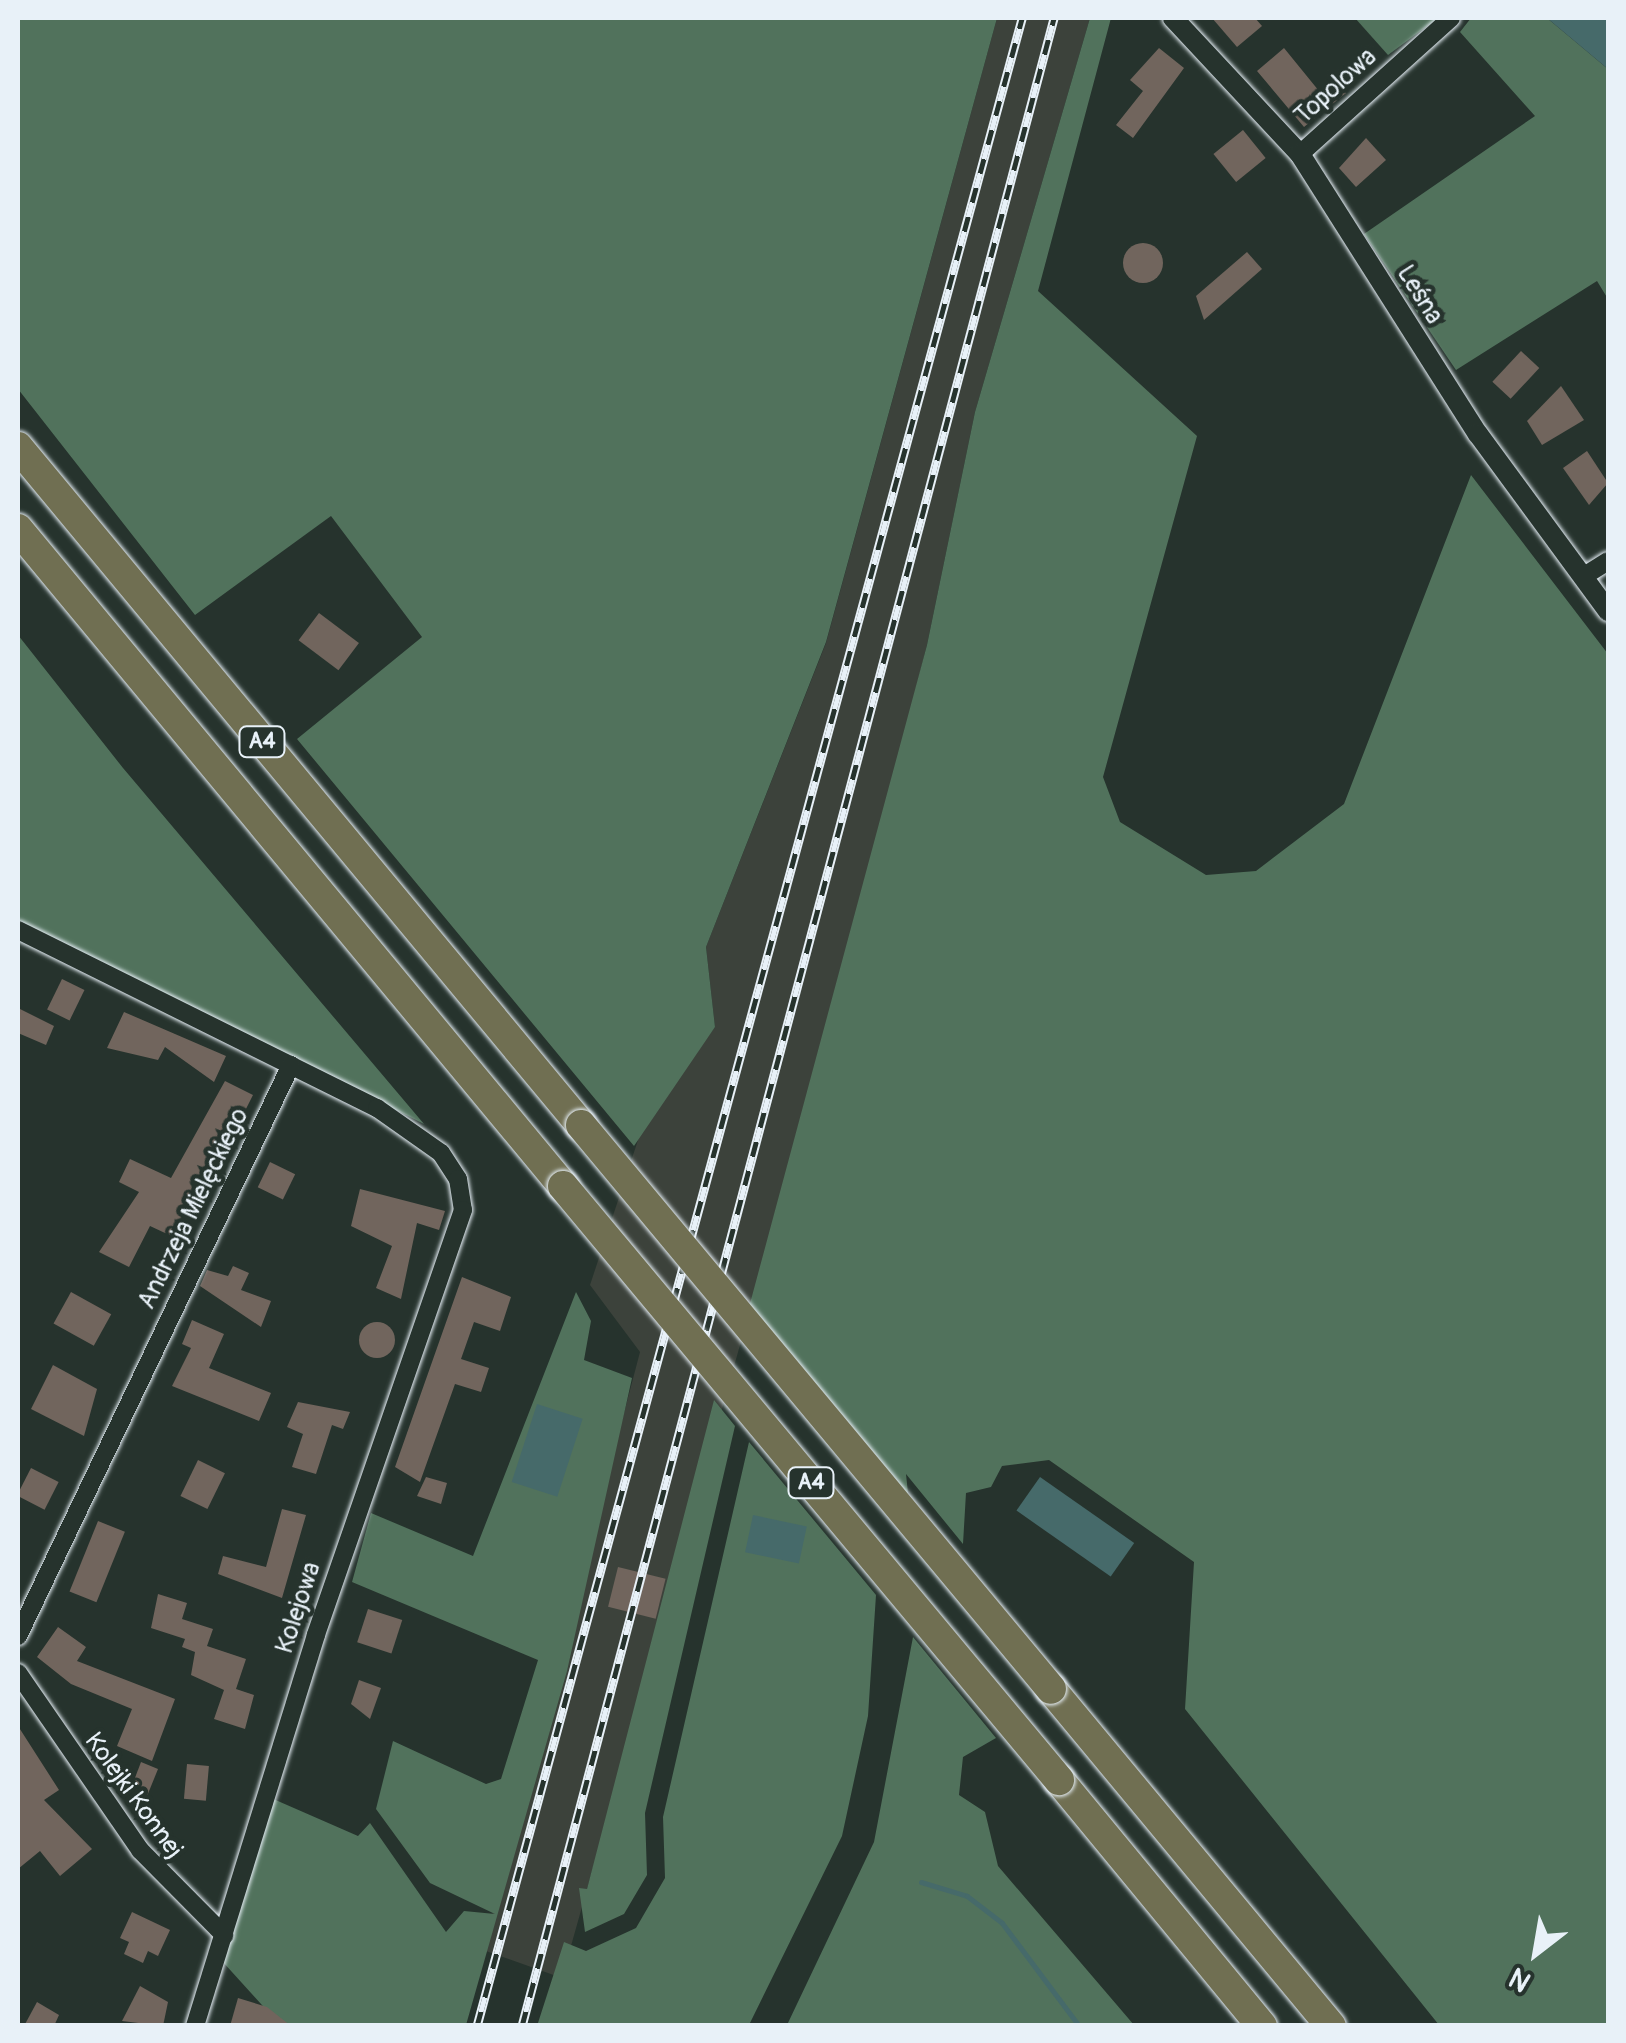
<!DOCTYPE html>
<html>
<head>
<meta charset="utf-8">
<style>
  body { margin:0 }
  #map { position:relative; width:1626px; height:2043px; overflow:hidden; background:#26332d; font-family:Pangolin,sans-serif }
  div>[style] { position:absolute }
  .built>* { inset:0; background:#3c423b }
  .green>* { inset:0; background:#51725c }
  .water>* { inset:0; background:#466a6a; transform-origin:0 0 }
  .stream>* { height:5px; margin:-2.5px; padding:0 2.5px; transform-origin:2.5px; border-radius:2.5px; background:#466a6a }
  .building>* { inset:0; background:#71655d; transform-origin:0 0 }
  .round { border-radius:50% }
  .roads { filter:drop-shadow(0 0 2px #e8f1f8) drop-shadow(0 0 2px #e8f1f8) }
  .minor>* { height:18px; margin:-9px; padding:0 9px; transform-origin:9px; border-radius:9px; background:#26332d }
  .tertiary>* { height:20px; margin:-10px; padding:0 10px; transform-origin:10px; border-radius:10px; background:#26332d }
  .motorway>* { height:30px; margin:-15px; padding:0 15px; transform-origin:15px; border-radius:15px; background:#706f52 }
  .rail>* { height:9px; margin-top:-4.5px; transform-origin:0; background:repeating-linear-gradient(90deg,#26332d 0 15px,#e8f1f8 0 30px); box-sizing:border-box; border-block:2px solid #e8f1f8 }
  .bridges { filter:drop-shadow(0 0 2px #e8f1f8) drop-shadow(0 0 2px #e8f1f8) }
  .motorway-bridge>* { height:30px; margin:-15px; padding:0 15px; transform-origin:15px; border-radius:15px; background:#706f52 }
  span { translate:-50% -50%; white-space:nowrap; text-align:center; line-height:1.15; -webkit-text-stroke:9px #26332d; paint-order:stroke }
  .shield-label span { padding:2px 8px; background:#26332d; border:2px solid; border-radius:8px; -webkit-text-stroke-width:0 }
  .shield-label { font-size:22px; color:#e8f1f8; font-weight:700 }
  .street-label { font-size:25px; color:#e8f1f8 }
  .frame { position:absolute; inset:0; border:20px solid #e8f1f8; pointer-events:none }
  .north { position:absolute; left:1486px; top:1903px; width:100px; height:100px; -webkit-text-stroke:8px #26332d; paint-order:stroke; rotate:211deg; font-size:28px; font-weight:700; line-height:40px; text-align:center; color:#e8f1f8 }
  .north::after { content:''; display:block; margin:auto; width:35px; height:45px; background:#e8f1f8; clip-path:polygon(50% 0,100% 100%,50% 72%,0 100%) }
</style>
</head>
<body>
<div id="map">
  <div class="built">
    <i style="clip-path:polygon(997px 18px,1090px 18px,975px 412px,927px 645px,830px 1025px,562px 1978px,483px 1950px,640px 1352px,590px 1285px,644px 1122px,715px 1027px,706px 947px,826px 643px)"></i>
  </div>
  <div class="green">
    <i style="clip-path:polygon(18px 18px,997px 18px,826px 642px,706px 947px,715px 1027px,634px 1146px,297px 739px,422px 637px,331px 516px,195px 615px,18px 389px)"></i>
    <i style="clip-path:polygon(1090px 18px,1111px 18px,1038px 291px,1197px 436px,1103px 777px,1120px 822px,1206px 875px,1256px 871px,1344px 804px,1471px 475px,1608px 654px,1608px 2025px,1439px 2025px,1185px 1709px,1194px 1562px,1049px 1460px,1002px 1466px,991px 1487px,966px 1493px,963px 1544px,906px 1474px,909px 1503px,748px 1311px,927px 645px,975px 412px)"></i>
    <i style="clip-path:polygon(1355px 18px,1438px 18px,1388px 55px)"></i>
    <i style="clip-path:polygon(1471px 18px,1547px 18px,1608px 69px,1608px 299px,1597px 281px,1456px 370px,1364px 234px,1535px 116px,1460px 32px)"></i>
    <i style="clip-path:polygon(18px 635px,123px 768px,424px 1124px,18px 921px)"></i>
    <i style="clip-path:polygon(576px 1292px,591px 1321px,584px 1360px,632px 1378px,567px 1671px,466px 2025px,280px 2025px,222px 1961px,271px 1798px,358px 1836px,370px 1823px,446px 1932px,464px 1911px,495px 1914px,430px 1883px,376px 1809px,393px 1741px,486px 1784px,501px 1779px,538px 1660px,352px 1582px,371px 1513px,473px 1556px)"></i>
    <i style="clip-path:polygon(714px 1400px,735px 1426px,645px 1813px,647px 1875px,624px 1914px,585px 1932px,579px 1888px,587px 1889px)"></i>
    <i style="clip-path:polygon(749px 1442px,876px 1595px,868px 1716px,842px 1836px,749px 2025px,537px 2026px,564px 1942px,586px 1951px,636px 1928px,665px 1878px,663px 1817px)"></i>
    <i style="clip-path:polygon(913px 1637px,996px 1738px,963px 1757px,959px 1795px,985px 1812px,998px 1866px,1134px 2025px,787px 2025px,874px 1842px)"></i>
  </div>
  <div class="water">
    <i style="clip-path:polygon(1547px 18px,1608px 18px,1608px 69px)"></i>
    <i style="left:537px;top:1404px;width:48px;height:82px;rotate:18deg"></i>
    <i style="left:1040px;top:1477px;width:115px;height:41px;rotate:35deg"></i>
    <i style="left:753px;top:1515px;width:55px;height:38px;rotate:12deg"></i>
  </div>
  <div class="stream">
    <i style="left:921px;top:1882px;width:48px;rotate:16.9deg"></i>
    <i style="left:967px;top:1896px;width:44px;rotate:37.6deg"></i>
    <i style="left:1002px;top:1923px;width:129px;rotate:53.2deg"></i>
  </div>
  <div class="building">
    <i style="clip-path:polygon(1212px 18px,1255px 18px,1262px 26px,1237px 47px)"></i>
    <i style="clip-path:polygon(1159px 48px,1184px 68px,1133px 138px,1116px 125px,1143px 91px,1130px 80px)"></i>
    <i style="clip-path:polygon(1284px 48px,1319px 91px,1334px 78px,1346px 93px,1304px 127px,1257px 71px)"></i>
    <i style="left:1243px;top:130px;width:36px;height:38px;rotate:51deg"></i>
    <i style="clip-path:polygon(1366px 138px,1386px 160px,1356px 187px,1339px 168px)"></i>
    <i class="round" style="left:1123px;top:243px;width:40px;height:40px"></i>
    <i style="clip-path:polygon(1247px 252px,1262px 269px,1204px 320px,1196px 296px)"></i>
    <i style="left:1521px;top:351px;width:25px;height:42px;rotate:43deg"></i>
    <i style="clip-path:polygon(1561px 386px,1584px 420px,1542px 445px,1527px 421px)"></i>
    <i style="clip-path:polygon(1587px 451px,1608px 483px,1589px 505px,1563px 468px)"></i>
    <i style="left:319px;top:613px;width:50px;height:34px;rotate:37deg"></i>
    <i style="left:62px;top:979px;width:25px;height:34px;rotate:26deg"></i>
    <i style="clip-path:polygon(18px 1008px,54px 1026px,46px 1045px,18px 1033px)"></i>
    <i style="clip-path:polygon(124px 1012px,226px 1056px,214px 1082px,165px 1047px,158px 1060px,107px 1048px)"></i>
    <i style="clip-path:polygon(225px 1081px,253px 1095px,180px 1240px,150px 1226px,129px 1267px,99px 1252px,139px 1192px,119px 1182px,130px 1159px,171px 1178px)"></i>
    <i style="left:270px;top:1162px;width:28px;height:28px;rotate:26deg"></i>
    <i style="clip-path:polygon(360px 1189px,445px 1211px,439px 1230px,417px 1223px,401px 1299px,376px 1288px,392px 1246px,351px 1226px)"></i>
    <i style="clip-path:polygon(233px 1266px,249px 1273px,241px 1290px,271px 1301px,261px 1327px,200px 1286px,207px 1270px,228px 1276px)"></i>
    <i style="clip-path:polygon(462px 1277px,511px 1297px,500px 1331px,474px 1322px,461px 1359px,489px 1368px,481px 1392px,455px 1384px,420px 1482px,395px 1467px)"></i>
    <i style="left:71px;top:1292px;width:46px;height:36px;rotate:29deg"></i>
    <i style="clip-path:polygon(192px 1320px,224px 1334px,209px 1368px,271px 1393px,259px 1421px,172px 1386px,191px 1348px,182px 1344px)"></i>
    <i class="round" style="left:359px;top:1322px;width:36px;height:36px"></i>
    <i style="clip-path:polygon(53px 1365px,97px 1389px,84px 1436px,31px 1409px)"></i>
    <i style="clip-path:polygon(298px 1402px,350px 1412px,343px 1429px,332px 1425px,316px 1474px,292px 1467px,303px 1434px,287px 1427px)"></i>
    <i style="left:198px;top:1460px;width:30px;height:40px;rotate:26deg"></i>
    <i style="left:31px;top:1468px;width:31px;height:31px;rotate:27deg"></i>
    <i style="clip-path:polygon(426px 1477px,447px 1483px,441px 1504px,417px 1496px)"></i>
    <i style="clip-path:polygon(282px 1509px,306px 1515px,282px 1598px,218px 1574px,223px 1556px,266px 1567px)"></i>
    <i style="left:98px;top:1521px;width:29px;height:76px;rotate:22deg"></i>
    <i style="left:618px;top:1567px;width:49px;height:41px;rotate:14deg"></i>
    <i style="clip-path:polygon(158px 1594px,187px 1603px,182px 1619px,213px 1629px,207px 1646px,246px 1659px,236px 1689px,254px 1695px,245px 1729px,214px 1719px,224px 1690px,191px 1675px,195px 1652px,182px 1647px,185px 1639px,151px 1628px)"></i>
    <i style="left:368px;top:1609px;width:36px;height:35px;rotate:18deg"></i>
    <i style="clip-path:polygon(58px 1627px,86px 1647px,77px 1661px,175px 1699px,152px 1761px,117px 1746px,132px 1709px,71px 1684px,37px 1657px)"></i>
    <i style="clip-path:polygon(359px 1680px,381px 1688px,370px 1719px,351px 1704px)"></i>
    <i style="clip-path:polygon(18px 1726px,59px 1790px,44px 1800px,92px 1849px,60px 1876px,40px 1851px,18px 1869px)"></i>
    <i style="clip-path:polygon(141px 1762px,158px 1769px,143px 1806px,130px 1791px)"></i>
    <i style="left:187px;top:1764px;width:22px;height:35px;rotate:5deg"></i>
    <i style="clip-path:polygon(132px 1912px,170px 1930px,158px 1956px,148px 1951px,143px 1963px,124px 1954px,129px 1942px,120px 1938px)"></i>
    <i style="clip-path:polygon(140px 1986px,168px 2002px,163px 2026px,122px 2021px)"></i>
    <i style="clip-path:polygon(238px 1998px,267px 2007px,291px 2026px,230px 2026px)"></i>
    <i style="clip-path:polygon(37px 2002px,59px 2015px,54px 2026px,24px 2026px)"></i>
  </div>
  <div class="roads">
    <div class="minor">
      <i style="left:1300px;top:154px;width:203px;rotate:-42deg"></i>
      <i style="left:1584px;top:576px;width:28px;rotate:-32deg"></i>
      <i style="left:18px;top:930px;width:401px;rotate:26.4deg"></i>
      <i style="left:377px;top:1108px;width:78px;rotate:35.1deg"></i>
      <i style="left:441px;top:1153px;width:31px;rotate:57deg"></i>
      <i style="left:458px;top:1179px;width:31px;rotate:81deg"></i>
      <i style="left:463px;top:1210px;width:450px;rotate:109.1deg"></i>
      <i style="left:316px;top:1635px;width:409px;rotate:107.2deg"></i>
      <i style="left:18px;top:1636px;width:633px;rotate:-64.45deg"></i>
      <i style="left:18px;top:1673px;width:215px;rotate:55.4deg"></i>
      <i style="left:140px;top:1850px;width:120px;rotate:45.3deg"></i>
    </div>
    <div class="tertiary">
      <i style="left:1173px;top:18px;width:186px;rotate:47deg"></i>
      <i style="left:1300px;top:154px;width:332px;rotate:57.6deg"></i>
      <i style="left:1478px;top:434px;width:220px;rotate:53.7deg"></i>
    </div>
    <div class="motorway">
      <i style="left:18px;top:447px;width:881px;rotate:50.29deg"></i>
      <i style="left:18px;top:529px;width:854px;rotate:50.32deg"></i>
      <i style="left:1051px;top:1689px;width:438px;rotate:50.3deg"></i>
      <i style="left:1059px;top:1780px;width:319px;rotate:50.5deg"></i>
    </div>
  </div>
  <div class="rail">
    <i style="left:477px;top:2026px;width:2081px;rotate:-74.81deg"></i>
    <i style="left:522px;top:2026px;width:2077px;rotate:-75.16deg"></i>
  </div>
  <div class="bridges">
    <div class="motorway-bridge">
      <i style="left:581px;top:1125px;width:734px;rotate:50.19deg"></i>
      <i style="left:563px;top:1186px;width:774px;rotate:50.14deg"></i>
    </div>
  </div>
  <div class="shield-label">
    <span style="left:262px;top:742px">A4</span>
    <span style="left:811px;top:1483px">A4</span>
  </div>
  <div class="street-label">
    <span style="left:1336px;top:87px;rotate:-42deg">Topolowa</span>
    <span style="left:1419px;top:295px;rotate:58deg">Leśna</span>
    <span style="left:194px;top:1209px;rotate:-64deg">Andrzeja Mielęckiego</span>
    <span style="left:299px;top:1608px;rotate:-72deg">Kolejowa</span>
    <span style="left:133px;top:1796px;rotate:54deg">Kolejki Konnej</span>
  </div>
  <div class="frame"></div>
  <div class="north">N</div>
</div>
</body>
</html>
